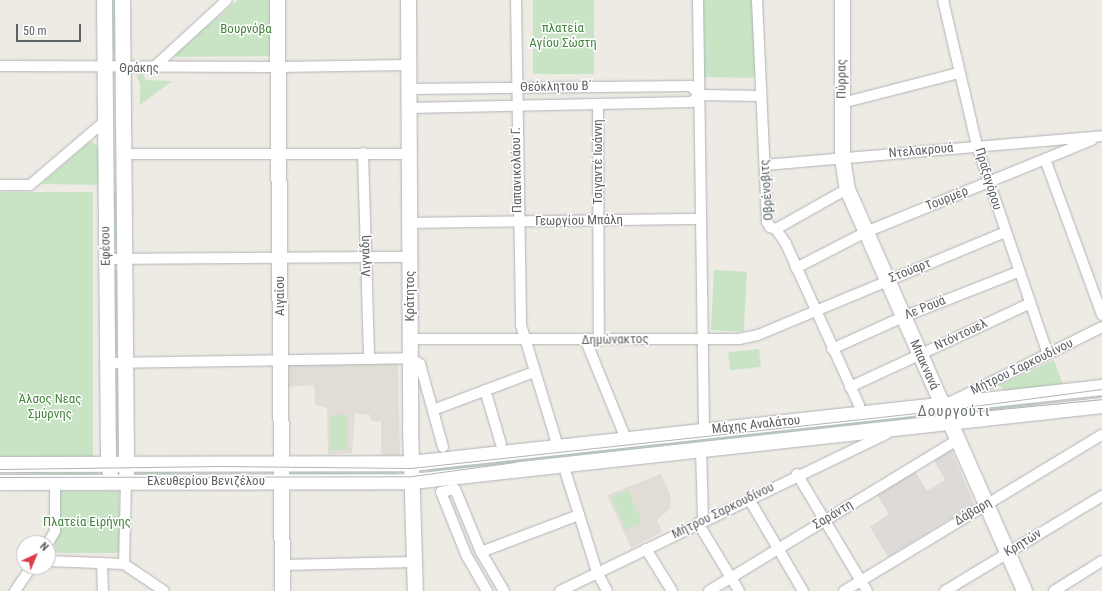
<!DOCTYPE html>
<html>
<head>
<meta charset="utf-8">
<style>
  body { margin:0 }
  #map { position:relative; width:1102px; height:591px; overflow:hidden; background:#eeebe5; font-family:"Roboto Condensed",sans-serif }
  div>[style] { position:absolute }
  .industrial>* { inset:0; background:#dddad7 }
  .education>* { inset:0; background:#e1dcd6 }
  .green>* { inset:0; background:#c8e4c4; transform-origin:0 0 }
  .roads { filter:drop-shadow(0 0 1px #b0b3b6) drop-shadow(0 0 1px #b0b3b6) }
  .street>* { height:10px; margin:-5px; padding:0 5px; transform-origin:5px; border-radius:5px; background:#fff }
  .secondary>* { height:15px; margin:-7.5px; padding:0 7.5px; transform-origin:7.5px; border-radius:7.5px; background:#fff }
  .tram>* { height:1px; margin:-0.5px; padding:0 0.5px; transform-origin:0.5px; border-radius:0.5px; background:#b3b4b4 }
  span { translate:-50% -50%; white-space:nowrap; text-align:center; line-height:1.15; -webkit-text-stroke:3px #fff; paint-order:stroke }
  .park-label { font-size:13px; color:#43843c }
  .street-label { font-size:13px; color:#5d6164 }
  .quarter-label { font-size:15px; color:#6e7376; letter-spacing:1px }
  .north { position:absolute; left:16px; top:535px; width:40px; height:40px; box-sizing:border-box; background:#fff; border:1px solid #bec0c1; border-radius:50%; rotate:44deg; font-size:11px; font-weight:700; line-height:16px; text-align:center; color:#5d6164 }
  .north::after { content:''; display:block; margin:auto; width:14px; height:18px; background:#dc3d47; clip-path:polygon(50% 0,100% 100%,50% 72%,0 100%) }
  .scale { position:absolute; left:16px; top:24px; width:65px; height:18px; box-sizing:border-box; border:2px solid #5d6164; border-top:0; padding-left:5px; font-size:12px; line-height:14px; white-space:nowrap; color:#5d6164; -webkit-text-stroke:3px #fff; paint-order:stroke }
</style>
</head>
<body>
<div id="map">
  <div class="industrial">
    <i style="clip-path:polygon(951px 449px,974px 504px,888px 557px,870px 527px,889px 514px,877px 495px,915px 471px,927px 491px,945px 480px,934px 460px)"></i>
  </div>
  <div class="education">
    <i style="clip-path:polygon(398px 361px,400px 455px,381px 455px,381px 421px,371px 421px,370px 415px,355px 413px,352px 453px,328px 454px,327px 408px,315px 404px,314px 385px,285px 387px,286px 364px)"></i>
    <i style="clip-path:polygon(661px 474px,670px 494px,671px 508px,657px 520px,662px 532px,631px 548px,607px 495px)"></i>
  </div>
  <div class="green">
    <i style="clip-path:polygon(109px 0,117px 0,115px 54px,111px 55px)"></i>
    <i style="clip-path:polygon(238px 0,273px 0,273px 51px,268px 56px,177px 57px,174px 54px)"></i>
    <i style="left:533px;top:0;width:61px;height:74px"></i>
    <i style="clip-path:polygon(701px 0,752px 0,756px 75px,752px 78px,701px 77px)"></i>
    <i style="clip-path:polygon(142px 73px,146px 80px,172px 81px,140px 105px,140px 83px,136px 75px)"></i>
    <i style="clip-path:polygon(91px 141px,99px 147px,101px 185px,41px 184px)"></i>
    <i style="left:0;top:192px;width:93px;height:265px"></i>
    <i style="clip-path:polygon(110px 192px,119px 193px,119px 245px,114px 246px,111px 243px)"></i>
    <i style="left:714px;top:270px;width:33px;height:60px;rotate:3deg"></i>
    <i style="clip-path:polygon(114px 271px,118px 271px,119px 354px,116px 354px,113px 353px)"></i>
    <i style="left:759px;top:349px;width:18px;height:31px;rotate:84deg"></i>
    <i style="clip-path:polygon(1054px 360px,1063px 384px,1003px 391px,1000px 385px)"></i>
    <i style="clip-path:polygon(114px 371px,118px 371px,120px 453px,116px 454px,114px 452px)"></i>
    <i style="clip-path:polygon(1036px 396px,1037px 407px,965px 413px,968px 404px)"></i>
    <i style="clip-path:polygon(926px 409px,928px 418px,428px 476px,427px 464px)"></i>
    <i style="left:329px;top:415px;width:19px;height:35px"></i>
    <i style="left:98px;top:465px;width:13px;height:98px;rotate:94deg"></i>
    <i style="left:135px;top:465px;width:36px;height:13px"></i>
    <i style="clip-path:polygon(298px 466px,395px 466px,395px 477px,291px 476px)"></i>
    <i style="left:628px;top:490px;width:35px;height:18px;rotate:66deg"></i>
    <i style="left:55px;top:491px;width:64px;height:62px"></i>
  </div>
  <div class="roads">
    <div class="street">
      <i style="left:516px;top:0;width:325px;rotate:89.1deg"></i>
      <i style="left:521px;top:325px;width:127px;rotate:73.1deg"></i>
      <i style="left:698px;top:0;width:430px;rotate:89.2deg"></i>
      <i style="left:757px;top:0;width:222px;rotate:87.4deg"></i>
      <i style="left:767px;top:222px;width:6px;rotate:59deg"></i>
      <i style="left:770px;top:227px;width:6px;rotate:18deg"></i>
      <i style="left:776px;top:229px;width:18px;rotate:56deg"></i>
      <i style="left:786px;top:244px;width:177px;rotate:65.6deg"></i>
      <i style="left:943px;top:0;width:150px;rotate:76.9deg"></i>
      <i style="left:977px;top:146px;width:220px;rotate:71.2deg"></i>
      <i style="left:0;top:66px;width:278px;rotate:0.2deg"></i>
      <i style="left:278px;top:67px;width:130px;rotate:-0.9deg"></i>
      <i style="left:153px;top:68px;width:100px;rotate:-42.6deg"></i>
      <i style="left:408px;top:89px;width:283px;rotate:-0.6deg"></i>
      <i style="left:691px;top:86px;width:12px;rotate:48deg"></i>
      <i style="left:842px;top:103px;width:121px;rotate:-14.4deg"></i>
      <i style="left:598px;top:104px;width:237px;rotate:89.8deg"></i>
      <i style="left:409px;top:108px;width:283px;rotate:-1.2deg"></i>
      <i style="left:692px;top:102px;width:10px;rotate:-45deg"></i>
      <i style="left:699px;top:95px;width:62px;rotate:0.9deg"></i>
      <i style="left:363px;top:153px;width:206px;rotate:88.3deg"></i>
      <i style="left:123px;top:154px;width:286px"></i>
      <i style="left:1045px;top:159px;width:166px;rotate:69.9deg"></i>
      <i style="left:765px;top:165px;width:338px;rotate:-4.9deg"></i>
      <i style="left:0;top:185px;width:30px"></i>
      <i style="left:30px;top:185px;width:99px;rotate:-40.5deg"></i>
      <i style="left:409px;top:223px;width:292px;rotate:-0.8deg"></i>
      <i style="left:776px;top:229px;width:81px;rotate:-29.4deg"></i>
      <i style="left:107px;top:259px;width:302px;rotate:-0.4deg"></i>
      <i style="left:796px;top:268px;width:79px;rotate:-27.2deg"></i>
      <i style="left:866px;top:232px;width:244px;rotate:-22.2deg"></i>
      <i style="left:410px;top:339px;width:329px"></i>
      <i style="left:739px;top:339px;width:19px;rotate:-12deg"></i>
      <i style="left:758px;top:335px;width:268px;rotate:-22.6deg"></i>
      <i style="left:586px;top:341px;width:106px;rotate:67.8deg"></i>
      <i style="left:832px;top:349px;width:78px;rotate:-24.3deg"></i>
      <i style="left:903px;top:317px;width:123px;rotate:-21.4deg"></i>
      <i style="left:107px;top:363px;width:303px;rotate:-0.9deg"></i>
      <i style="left:410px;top:358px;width:12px;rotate:31deg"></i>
      <i style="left:420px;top:364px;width:86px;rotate:74.5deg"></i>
      <i style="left:850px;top:387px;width:197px;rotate:-24.9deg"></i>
      <i style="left:485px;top:390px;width:56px;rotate:73.5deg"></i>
      <i style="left:953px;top:401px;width:166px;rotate:-26.4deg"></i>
      <i style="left:433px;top:410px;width:108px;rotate:-20.6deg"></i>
      <i style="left:701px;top:448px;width:72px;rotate:88.4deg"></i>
      <i style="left:563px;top:464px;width:113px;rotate:72.5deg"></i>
      <i style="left:597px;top:572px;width:21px;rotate:62deg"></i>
      <i style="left:797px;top:474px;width:136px;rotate:59.1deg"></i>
      <i style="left:749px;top:499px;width:107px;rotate:59.6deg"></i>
      <i style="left:698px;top:523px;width:79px;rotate:58.9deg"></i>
      <i style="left:48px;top:543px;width:14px;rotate:-60deg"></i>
      <i style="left:55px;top:531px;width:49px;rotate:-90deg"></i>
      <i style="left:646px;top:549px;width:49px;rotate:58.2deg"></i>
      <i style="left:481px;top:552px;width:105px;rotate:-20.7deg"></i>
      <i style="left:48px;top:561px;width:76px;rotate:2.3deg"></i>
      <i style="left:102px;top:563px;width:28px;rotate:88deg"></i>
      <i style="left:124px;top:564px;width:83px;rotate:-88.6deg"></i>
      <i style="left:124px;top:564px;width:48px;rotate:34deg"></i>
      <i style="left:282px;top:565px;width:132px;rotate:-1.3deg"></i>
      <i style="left:15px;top:591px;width:29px;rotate:-56deg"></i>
      <i style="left:487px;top:591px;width:39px;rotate:-120deg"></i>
      <i style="left:467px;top:557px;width:70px;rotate:-111.8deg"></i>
      <i style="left:441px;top:492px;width:14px;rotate:-12deg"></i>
      <i style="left:455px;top:489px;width:68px;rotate:67.6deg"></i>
      <i style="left:481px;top:552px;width:45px;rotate:59.5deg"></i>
      <i style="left:560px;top:591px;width:362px;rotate:-25.7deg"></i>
      <i style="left:709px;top:591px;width:290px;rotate:-31.3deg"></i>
      <i style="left:844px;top:591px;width:301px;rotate:-31.2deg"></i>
      <i style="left:945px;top:591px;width:184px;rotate:-31.2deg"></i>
      <i style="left:1054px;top:591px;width:57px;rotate:-32deg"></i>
    </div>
    <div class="secondary">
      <i style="left:104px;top:0;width:463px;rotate:89.5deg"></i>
      <i style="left:108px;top:463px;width:10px;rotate:79deg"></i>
      <i style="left:122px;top:0;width:472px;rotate:89.5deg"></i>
      <i style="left:277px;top:0;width:591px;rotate:89.52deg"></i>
      <i style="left:408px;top:0;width:427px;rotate:89.7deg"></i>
      <i style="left:410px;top:427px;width:164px;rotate:88.3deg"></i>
      <i style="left:842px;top:0;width:158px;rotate:90deg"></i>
      <i style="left:842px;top:158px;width:31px;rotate:81deg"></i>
      <i style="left:847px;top:189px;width:439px;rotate:66.2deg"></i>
      <i style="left:0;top:464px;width:411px;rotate:-0.1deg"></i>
      <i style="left:411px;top:463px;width:695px;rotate:-6.28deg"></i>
      <i style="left:0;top:482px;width:412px;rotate:-0.1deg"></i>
      <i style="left:412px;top:481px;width:694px;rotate:-6.29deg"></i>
    </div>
  </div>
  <div class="tram">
    <i style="left:960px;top:413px;width:143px;rotate:-5.6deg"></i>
    <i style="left:0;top:469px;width:221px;rotate:-0.8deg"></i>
    <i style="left:221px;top:466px;width:190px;rotate:0.6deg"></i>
    <i style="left:411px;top:468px;width:536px;rotate:-6.21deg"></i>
    <i style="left:944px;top:410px;width:159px;rotate:-7.6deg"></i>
    <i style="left:0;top:477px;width:412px;rotate:-0.1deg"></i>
    <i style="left:412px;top:476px;width:104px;rotate:-7.7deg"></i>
  </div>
  <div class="park-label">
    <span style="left:246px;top:29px">Βουρνόβα</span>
    <span style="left:563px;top:36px">πλατεία<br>Αγίου Σώστη</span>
    <span style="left:50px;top:407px">Άλσος Νεας<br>Σμύρνης</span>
    <span style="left:87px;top:522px">Πλατεία Ειρήνης</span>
  </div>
  <div class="street-label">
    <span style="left:139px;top:68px">Θράκης</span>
    <span style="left:842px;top:79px;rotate:-90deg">Πύρρας</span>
    <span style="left:556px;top:87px;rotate:-1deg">Θεόκλητου Β΄</span>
    <span style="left:921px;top:151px;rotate:-5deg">Ντελακρουά</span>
    <span style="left:598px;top:162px;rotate:-90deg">Τσιγαντέ Ιωάννη</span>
    <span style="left:517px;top:170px;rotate:-91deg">Παπανικολάου Γ.</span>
    <span style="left:988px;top:179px;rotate:73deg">Πραξαγόρου</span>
    <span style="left:767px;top:190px;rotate:-94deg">Οβρένοβιτς</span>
    <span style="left:947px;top:199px;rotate:-22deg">Τουρμέρ</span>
    <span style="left:579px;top:221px;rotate:-1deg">Γεωργίου Μπάλη</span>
    <span style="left:106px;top:246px;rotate:-91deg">Εφέσου</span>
    <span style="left:366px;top:256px;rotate:-92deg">Λιγνάδη</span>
    <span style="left:910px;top:271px;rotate:-22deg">Στούαρτ</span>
    <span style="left:280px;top:296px;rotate:-90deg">Αιγαίου</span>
    <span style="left:410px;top:296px;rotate:-90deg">Κράτητος</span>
    <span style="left:925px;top:308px;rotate:-22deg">Λε Ρουά</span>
    <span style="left:961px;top:335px;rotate:-25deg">Ντόντουελ</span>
    <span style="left:615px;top:340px;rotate:-1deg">Δημώνακτος</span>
    <span style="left:924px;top:365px;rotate:66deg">Μπακνανά</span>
    <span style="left:1022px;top:367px;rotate:-26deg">Μήτρου Σαρκουδίνου</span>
    <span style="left:756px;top:425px;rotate:-6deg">Μάχης Αναλάτου</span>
    <span style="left:206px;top:481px">Ελευθερίου Βενιζέλου</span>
    <span style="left:723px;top:511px;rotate:-26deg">Μήτρου Σαρκουδίνου</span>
    <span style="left:973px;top:512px;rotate:-31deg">Δάβαρη</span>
    <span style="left:833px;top:515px;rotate:-31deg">Σαράντη</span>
    <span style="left:1023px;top:543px;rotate:-31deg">Κρητών</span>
  </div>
  <div class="quarter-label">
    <span style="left:954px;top:412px">Δουργούτι</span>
  </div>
  <div class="north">N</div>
  <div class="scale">50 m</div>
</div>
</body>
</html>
